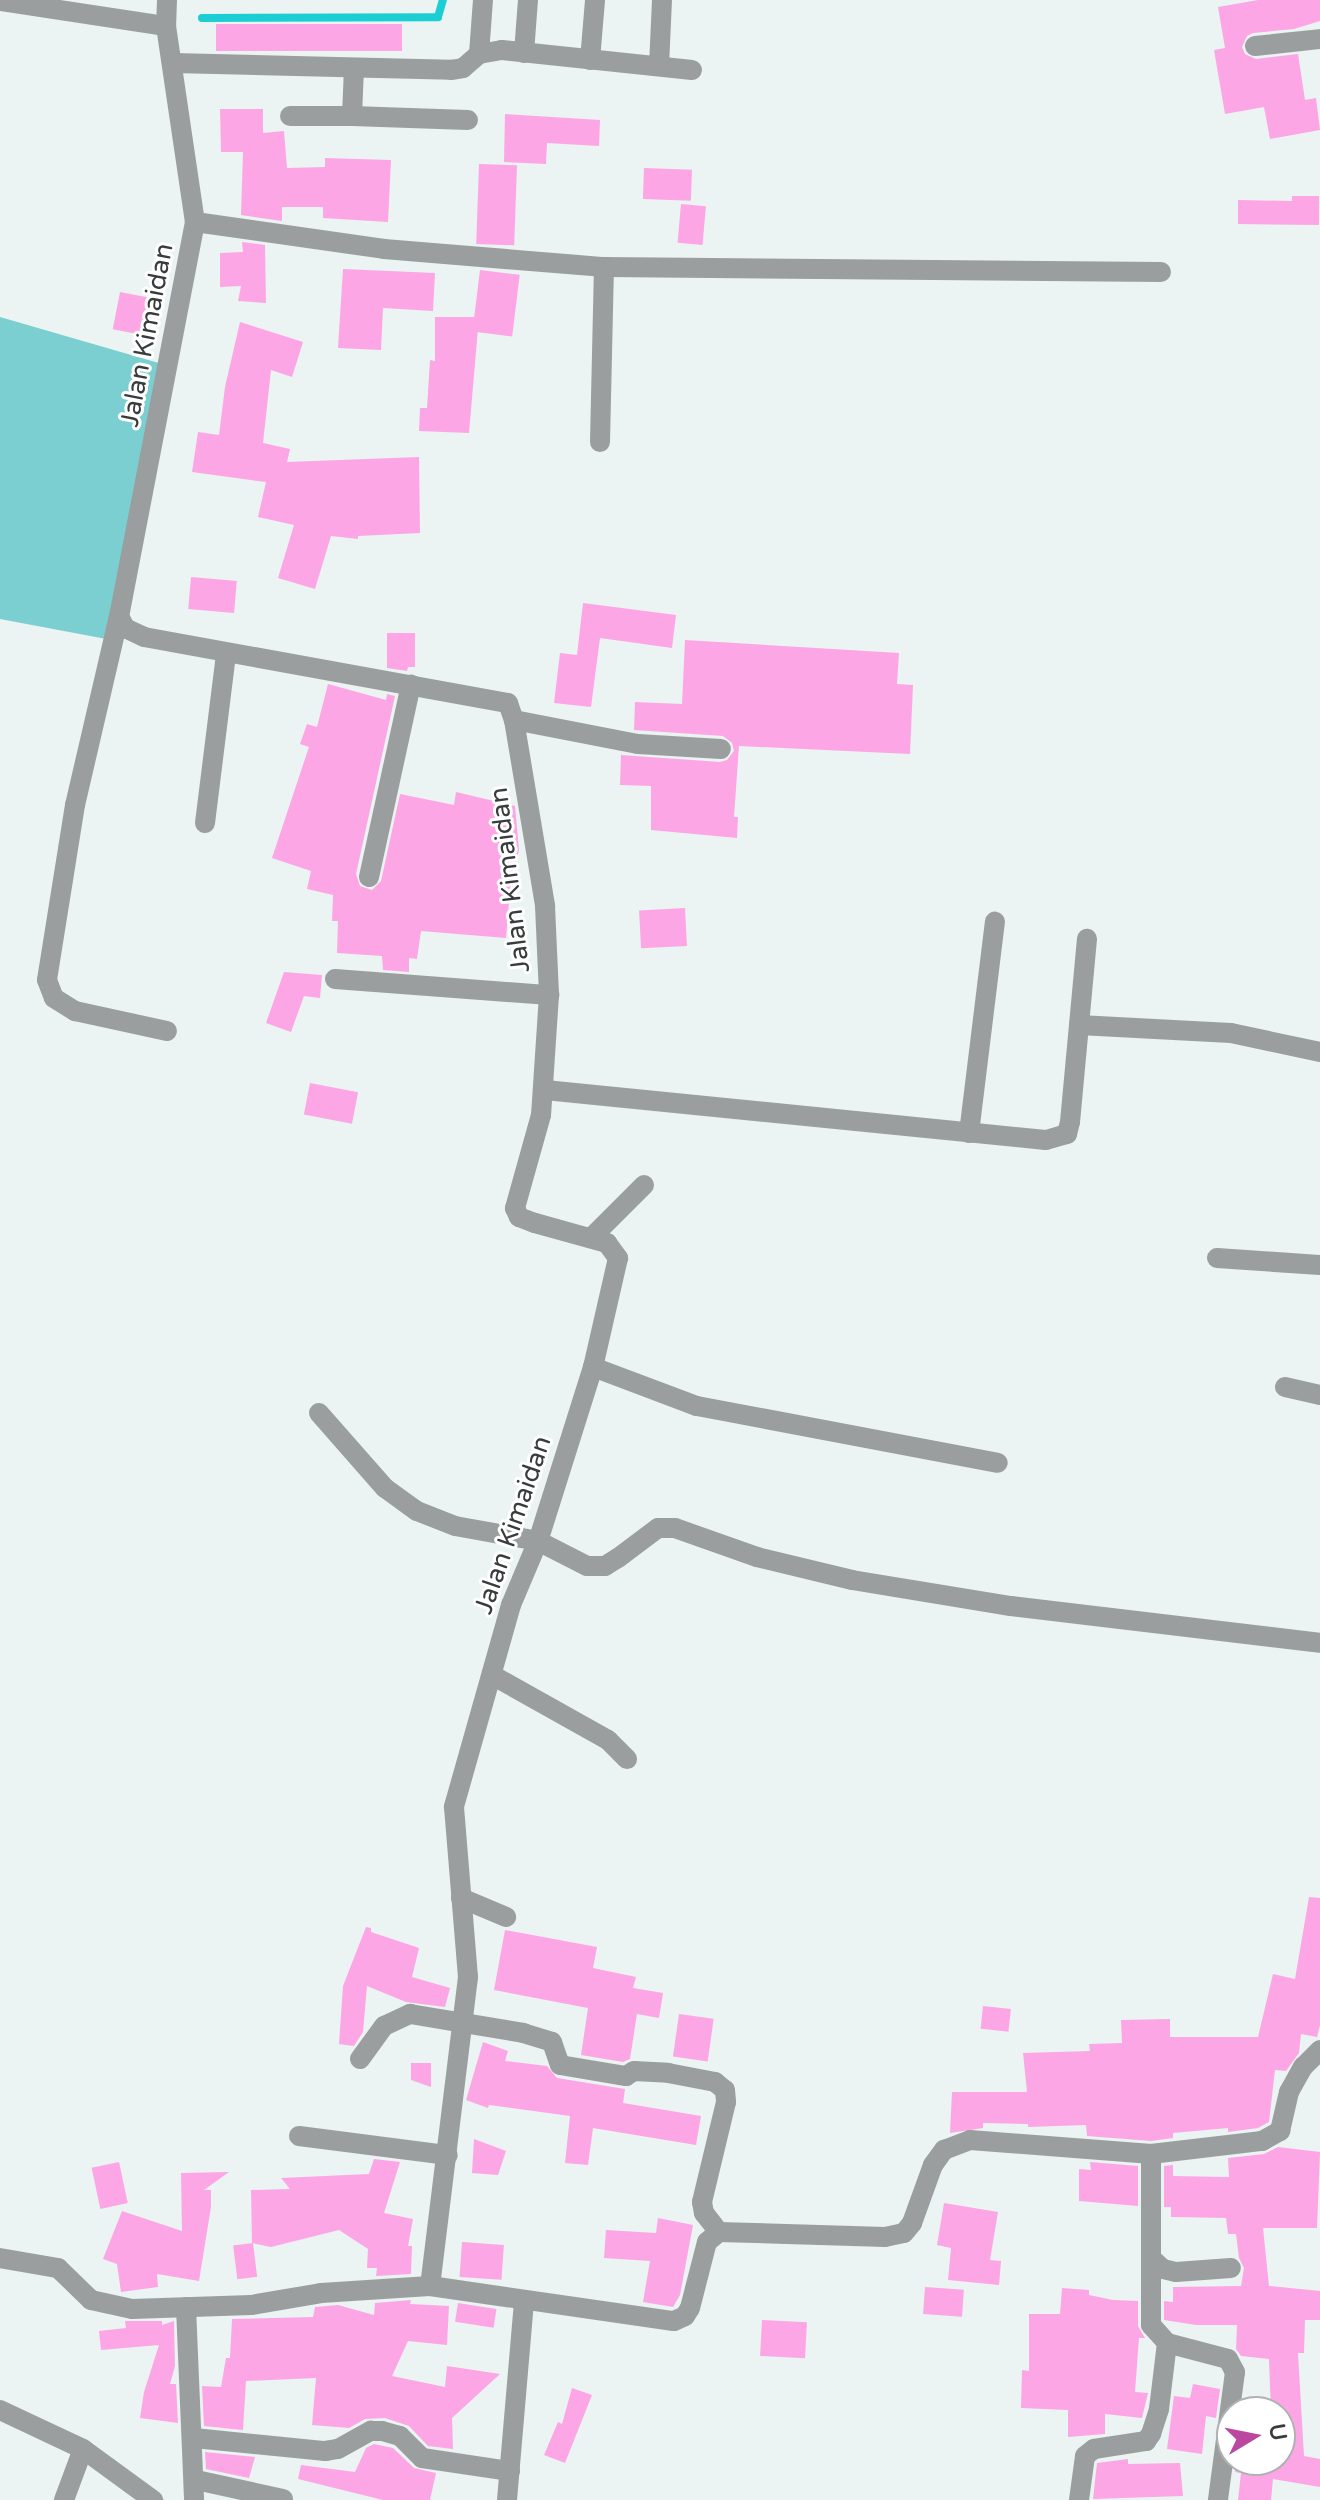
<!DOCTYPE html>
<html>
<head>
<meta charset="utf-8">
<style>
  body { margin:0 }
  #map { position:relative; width:1320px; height:2500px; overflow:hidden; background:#ebf3f3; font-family:"Varela Round",sans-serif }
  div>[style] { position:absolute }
  .green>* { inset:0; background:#7bcfd1 }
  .stream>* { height:8px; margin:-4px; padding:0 4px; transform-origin:4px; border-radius:4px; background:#1bced3 }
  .building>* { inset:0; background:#fda6e5; transform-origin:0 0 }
  .minor>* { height:20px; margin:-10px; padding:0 10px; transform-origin:10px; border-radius:10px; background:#9b9e9e }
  span { translate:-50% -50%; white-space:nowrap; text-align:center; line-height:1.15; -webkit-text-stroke:6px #fff; paint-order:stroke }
  .street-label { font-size:26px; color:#393c3c }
  .north { position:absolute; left:1216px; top:2396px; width:80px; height:80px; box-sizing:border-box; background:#fff; border:2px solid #b0b1b1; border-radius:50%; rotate:80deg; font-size:22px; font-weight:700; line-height:32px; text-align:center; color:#393c3c }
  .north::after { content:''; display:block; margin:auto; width:28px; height:36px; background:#ba47a0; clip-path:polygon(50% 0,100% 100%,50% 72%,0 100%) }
</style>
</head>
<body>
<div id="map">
  <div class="green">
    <i style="clip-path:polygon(0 317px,176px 368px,117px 641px,0 619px)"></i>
  </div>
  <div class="stream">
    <i style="left:202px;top:18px;width:236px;rotate:-0.2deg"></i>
    <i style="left:438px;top:17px;width:18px;rotate:-74deg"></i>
  </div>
  <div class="building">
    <i style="clip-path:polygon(1258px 0,1320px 0,1320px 21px,1294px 29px,1253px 33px,1247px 36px,1242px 47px,1245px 54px,1256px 59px,1298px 54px,1305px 100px,1316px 98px,1320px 130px,1270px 139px,1264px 107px,1225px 114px,1214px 50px,1225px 48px,1218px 7px)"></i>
    <i style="left:216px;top:24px;width:186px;height:27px"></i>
    <i style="clip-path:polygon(220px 109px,263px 109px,263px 133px,284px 131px,287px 168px,325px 167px,325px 158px,391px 160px,388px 222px,323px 218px,323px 207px,282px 207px,282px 221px,241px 215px,243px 152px,221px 152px)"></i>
    <i style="clip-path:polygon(505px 114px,600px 120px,599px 146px,547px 143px,546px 164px,504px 162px)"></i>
    <i style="left:479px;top:164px;width:38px;height:80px;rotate:2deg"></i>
    <i style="left:644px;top:168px;width:48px;height:31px;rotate:2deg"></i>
    <i style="clip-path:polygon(1292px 196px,1319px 196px,1319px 225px,1238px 224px,1238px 200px,1292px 201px)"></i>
    <i style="left:681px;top:204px;width:25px;height:39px;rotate:5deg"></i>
    <i style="clip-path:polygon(242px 242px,265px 245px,266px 303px,238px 301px,241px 286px,220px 287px,220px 253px,243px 252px)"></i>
    <i style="clip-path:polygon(343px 269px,435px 273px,433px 311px,383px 308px,381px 350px,338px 348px)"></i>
    <i style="left:480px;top:270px;width:40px;height:62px;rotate:7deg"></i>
    <i style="left:120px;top:292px;width:37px;height:38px;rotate:11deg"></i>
    <i style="clip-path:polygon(435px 317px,479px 317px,469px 433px,419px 431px,420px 408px,427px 408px,430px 360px,435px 361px)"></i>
    <i style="clip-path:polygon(240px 322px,303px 342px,292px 377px,271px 370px,263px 443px,290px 449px,287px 462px,419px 457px,420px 533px,358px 536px,358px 539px,331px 536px,315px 589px,278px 578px,294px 525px,258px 517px,266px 482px,192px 472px,198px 432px,219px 435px,225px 387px)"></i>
    <i style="left:191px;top:577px;width:46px;height:32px;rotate:5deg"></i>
    <i style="clip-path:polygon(583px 603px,676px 615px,672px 648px,600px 638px,591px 707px,554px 703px,560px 653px,577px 655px)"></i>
    <i style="clip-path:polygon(387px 633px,415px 633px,415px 667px,408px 667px,407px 671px,387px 668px)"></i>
    <i style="clip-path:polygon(685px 640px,899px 653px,897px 684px,913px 685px,910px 754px,739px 746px,734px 817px,738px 817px,737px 838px,651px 830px,651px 786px,620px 785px,621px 755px,720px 762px,727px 760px,734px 751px,732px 743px,723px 736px,634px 730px,635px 702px,682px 704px)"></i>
    <i style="clip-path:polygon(328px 684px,386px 700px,387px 694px,395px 696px,356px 874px,360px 886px,372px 890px,381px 881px,400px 794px,454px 805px,456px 792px,515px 806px,519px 850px,511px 878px,506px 938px,421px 931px,417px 959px,409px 958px,409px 972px,383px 970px,382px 956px,337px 953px,338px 921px,332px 921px,333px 895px,307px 889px,311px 871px,272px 858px,309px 747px,300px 744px,307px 724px,317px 727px)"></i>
    <i style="left:685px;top:908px;width:38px;height:46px;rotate:87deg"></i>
    <i style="clip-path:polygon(284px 972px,322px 975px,320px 998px,304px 996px,291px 1032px,266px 1023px)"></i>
    <i style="left:310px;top:1083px;width:49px;height:32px;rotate:11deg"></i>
    <i style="clip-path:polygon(1309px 1897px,1320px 1898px,1320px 2025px,1317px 2037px,1301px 2034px,1299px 2053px,1286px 2071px,1275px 2070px,1269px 2122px,1258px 2128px,1228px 2132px,1228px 2128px,1173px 2133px,1173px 2138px,1151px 2141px,1087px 2136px,1086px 2125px,1028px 2127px,1028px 2124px,983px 2123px,983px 2128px,950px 2133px,952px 2092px,1027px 2092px,1023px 2053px,1090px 2051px,1089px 2044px,1122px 2043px,1121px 2020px,1170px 2019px,1170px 2037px,1258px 2037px,1273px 1974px,1295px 1979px)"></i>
    <i style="clip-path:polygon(366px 1927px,371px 1928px,371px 1932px,419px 1948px,412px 1977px,450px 1988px,445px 2007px,406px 2002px,367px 1986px,363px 2032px,354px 2046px,339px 2044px,343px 1986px)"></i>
    <i style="clip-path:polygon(505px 1930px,597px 1947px,593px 1968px,636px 1977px,633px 1988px,663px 1993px,659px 2018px,637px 2014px,630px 2059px,623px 2062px,581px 2055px,588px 2008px,494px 1990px)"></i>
    <i style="left:983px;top:2006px;width:28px;height:23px;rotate:6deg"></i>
    <i style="left:679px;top:2014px;width:35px;height:43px;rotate:8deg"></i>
    <i style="clip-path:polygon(483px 2042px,508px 2051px,505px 2061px,547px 2066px,557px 2078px,625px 2089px,623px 2103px,701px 2116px,696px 2145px,593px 2128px,588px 2165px,565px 2163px,570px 2116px,489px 2105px,488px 2108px,466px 2100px)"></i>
    <i style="clip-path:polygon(411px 2063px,431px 2063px,431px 2087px,411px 2080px)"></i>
    <i style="clip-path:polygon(474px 2139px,506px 2151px,498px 2175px,472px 2173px)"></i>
    <i style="clip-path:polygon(1278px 2147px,1320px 2152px,1317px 2228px,1263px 2228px,1269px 2286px,1320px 2291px,1320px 2320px,1305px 2320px,1304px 2353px,1298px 2353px,1304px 2456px,1320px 2459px,1320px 2487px,1273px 2479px,1271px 2500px,1238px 2500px,1241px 2473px,1235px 2472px,1236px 2460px,1280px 2460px,1280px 2412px,1271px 2412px,1269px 2359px,1241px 2356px,1236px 2349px,1237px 2325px,1196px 2325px,1164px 2320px,1164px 2301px,1173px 2302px,1173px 2287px,1241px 2286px,1244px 2268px,1239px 2258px,1236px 2234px,1228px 2234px,1226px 2218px,1171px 2217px,1171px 2207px,1164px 2207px,1164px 2166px,1173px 2165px,1173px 2176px,1229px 2177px,1228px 2158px,1264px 2154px)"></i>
    <i style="clip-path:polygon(374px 2159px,400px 2162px,384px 2213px,413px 2219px,408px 2246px,412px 2246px,411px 2274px,376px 2276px,377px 2268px,367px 2268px,368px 2249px,339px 2230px,271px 2247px,252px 2243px,251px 2190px,290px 2189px,281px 2178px,369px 2174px)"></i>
    <i style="left:119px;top:2162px;width:42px;height:28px;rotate:78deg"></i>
    <i style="clip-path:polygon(1090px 2162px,1138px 2166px,1138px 2206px,1079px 2201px,1079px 2169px,1091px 2170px)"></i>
    <i style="clip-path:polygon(229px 2172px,204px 2190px,211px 2190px,211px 2207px,199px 2281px,157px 2274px,158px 2287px,121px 2292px,117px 2264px,103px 2259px,122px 2211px,182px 2231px,181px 2173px)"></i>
    <i style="clip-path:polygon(944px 2203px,998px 2212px,990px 2260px,1001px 2261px,999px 2285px,948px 2280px,951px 2248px,937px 2245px)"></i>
    <i style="clip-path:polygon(658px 2218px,693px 2225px,680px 2295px,673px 2307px,643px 2302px,650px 2261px,604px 2258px,606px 2230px,656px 2233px)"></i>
    <i style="left:462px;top:2242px;width:42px;height:35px;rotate:4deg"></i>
    <i style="left:253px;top:2243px;width:34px;height:20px;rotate:83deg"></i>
    <i style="left:925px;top:2287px;width:39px;height:27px;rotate:4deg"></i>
    <i style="clip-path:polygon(1062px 2288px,1089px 2290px,1089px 2295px,1113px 2300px,1138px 2301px,1138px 2326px,1145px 2338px,1139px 2338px,1135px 2392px,1148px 2393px,1142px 2418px,1105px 2414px,1105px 2434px,1068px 2437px,1068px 2410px,1021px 2408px,1022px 2370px,1029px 2371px,1029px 2314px,1060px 2314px)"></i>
    <i style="clip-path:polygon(411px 2300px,410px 2304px,449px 2306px,447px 2345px,408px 2341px,392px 2376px,445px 2387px,447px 2366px,500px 2374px,452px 2418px,453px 2449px,428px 2446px,409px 2426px,385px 2418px,365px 2419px,349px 2428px,312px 2425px,316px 2378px,246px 2381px,243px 2430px,204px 2426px,202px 2386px,221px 2387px,226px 2358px,230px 2358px,232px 2319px,313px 2317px,315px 2307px,338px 2305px,374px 2315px,375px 2303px)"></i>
    <i style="left:458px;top:2303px;width:39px;height:19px;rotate:9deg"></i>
    <i style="left:762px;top:2320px;width:45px;height:36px;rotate:3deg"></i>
    <i style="clip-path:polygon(125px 2321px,162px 2321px,162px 2325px,174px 2321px,175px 2366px,170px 2384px,176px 2384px,178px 2423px,140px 2418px,144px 2392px,159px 2345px,101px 2350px,99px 2331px,126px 2328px)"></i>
    <i style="clip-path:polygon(1193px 2384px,1220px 2389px,1216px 2418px,1206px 2416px,1202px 2454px,1167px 2449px,1174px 2396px,1190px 2398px)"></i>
    <i style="clip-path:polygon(572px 2388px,592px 2395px,565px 2463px,544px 2455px,558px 2422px,562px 2424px)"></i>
    <i style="clip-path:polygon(374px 2444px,393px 2448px,414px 2468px,436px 2473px,430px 2500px,383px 2500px,298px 2479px,301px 2465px,355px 2472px,366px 2448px)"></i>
    <i style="clip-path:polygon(205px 2452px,255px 2457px,249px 2478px,206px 2469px)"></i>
    <i style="clip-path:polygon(1128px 2459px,1128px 2464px,1180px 2463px,1183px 2496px,1093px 2499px,1097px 2463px)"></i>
  </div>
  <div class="minor">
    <i style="left:167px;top:0;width:26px;rotate:92deg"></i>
    <i style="left:166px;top:26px;width:198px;rotate:81.6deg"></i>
    <i style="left:195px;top:222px;width:401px;rotate:100.9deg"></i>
    <i style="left:119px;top:616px;width:13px;rotate:63deg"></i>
    <i style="left:125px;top:628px;width:21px;rotate:25deg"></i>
    <i style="left:144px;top:637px;width:370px;rotate:10.3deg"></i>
    <i style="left:508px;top:703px;width:18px;rotate:71deg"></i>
    <i style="left:514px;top:720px;width:189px;rotate:80.5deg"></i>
    <i style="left:545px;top:906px;width:89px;rotate:87.4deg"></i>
    <i style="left:549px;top:995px;width:120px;rotate:93.8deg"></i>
    <i style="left:541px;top:1115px;width:97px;rotate:105.6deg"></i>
    <i style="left:515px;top:1208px;width:10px;rotate:66deg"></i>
    <i style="left:519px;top:1217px;width:17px;rotate:21deg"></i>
    <i style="left:535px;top:1223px;width:75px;rotate:15.5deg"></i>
    <i style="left:607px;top:1243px;width:19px;rotate:54deg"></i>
    <i style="left:618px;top:1258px;width:112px;rotate:102.9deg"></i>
    <i style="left:593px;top:1367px;width:182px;rotate:107.5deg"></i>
    <i style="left:538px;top:1541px;width:69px;rotate:112.9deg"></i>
    <i style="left:511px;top:1605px;width:210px;rotate:105.8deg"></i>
    <i style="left:454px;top:1807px;width:171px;rotate:85.3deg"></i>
    <i style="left:468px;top:1977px;width:311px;rotate:97deg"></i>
    <i style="left:0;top:1px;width:168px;rotate:8.6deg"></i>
    <i style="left:1255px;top:46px;width:65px;rotate:-6.1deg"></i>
    <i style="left:524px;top:53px;width:53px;rotate:-85.7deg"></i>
    <i style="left:479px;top:54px;width:54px;rotate:-85.8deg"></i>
    <i style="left:590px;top:60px;width:60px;rotate:-85.2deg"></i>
    <i style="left:173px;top:63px;width:278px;rotate:1.4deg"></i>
    <i style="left:451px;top:70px;width:12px;rotate:-9deg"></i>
    <i style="left:463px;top:68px;width:21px;rotate:-41deg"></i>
    <i style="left:479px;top:54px;width:23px;rotate:-10deg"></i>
    <i style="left:502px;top:50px;width:191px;rotate:6deg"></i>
    <i style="left:659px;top:66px;width:66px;rotate:-87.4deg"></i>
    <i style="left:354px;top:68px;width:48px;rotate:92.4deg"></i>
    <i style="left:352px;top:116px;width:116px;rotate:2deg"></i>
    <i style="left:290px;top:116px;width:62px"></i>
    <i style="left:195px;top:222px;width:191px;rotate:8.1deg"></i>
    <i style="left:384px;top:249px;width:221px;rotate:4.7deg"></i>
    <i style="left:604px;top:267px;width:557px;rotate:0.51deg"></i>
    <i style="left:600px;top:442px;width:175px;rotate:-88.7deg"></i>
    <i style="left:119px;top:616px;width:194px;rotate:103.1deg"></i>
    <i style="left:75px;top:805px;width:177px;rotate:99.1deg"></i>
    <i style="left:47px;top:980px;width:19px;rotate:69deg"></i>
    <i style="left:54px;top:998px;width:25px;rotate:32deg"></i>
    <i style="left:75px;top:1011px;width:94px;rotate:12.3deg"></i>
    <i style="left:514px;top:720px;width:126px;rotate:11deg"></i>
    <i style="left:638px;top:744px;width:83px;rotate:3.4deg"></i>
    <i style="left:205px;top:823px;width:169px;rotate:-82.9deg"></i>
    <i style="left:369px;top:877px;width:197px;rotate:-77.7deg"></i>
    <i style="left:335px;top:979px;width:215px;rotate:4.3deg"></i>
    <i style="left:1079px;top:1025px;width:152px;rotate:3deg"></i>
    <i style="left:1231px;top:1033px;width:91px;rotate:12.1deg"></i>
    <i style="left:545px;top:1090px;width:503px;rotate:5.7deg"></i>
    <i style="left:1046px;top:1140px;width:22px;rotate:-16deg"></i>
    <i style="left:1067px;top:1134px;width:12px;rotate:-76deg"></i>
    <i style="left:1070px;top:1122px;width:184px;rotate:-84.7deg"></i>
    <i style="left:969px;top:1133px;width:213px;rotate:-83deg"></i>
    <i style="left:591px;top:1238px;width:75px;rotate:-45deg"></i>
    <i style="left:1217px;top:1258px;width:103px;rotate:3.9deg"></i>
    <i style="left:593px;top:1367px;width:111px;rotate:20.6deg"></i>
    <i style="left:697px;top:1406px;width:306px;rotate:10.7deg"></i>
    <i style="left:1285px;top:1387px;width:36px;rotate:13deg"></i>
    <i style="left:319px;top:1413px;width:100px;rotate:48.7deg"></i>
    <i style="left:385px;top:1488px;width:39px;rotate:36deg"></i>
    <i style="left:417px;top:1511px;width:41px;rotate:21.5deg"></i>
    <i style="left:455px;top:1526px;width:84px;rotate:10.2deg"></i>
    <i style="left:538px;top:1541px;width:55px;rotate:27deg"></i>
    <i style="left:587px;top:1566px;width:18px"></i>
    <i style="left:605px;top:1566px;width:15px;rotate:-32deg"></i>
    <i style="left:618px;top:1558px;width:50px;rotate:-36.9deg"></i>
    <i style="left:658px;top:1528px;width:17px"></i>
    <i style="left:675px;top:1528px;width:87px;rotate:19.5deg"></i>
    <i style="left:757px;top:1557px;width:98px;rotate:13.6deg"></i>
    <i style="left:852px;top:1580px;width:161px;rotate:9.3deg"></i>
    <i style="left:1011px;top:1606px;width:311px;rotate:6.8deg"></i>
    <i style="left:492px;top:1675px;width:133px;rotate:29.3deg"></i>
    <i style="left:608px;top:1740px;width:27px;rotate:45deg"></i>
    <i style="left:461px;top:1898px;width:49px;rotate:22.9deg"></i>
    <i style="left:360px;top:2059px;width:41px;rotate:-54deg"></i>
    <i style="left:384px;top:2026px;width:29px;rotate:-25deg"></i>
    <i style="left:410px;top:2014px;width:115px;rotate:9.5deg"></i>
    <i style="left:523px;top:2033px;width:30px;rotate:17deg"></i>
    <i style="left:552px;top:2042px;width:24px;rotate:71deg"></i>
    <i style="left:560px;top:2065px;width:67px;rotate:9.5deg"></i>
    <i style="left:626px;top:2076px;width:9px;rotate:-32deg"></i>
    <i style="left:634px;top:2071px;width:34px;rotate:3deg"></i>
    <i style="left:668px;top:2073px;width:48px;rotate:10.8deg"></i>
    <i style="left:715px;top:2082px;width:13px;rotate:39deg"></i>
    <i style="left:725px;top:2090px;width:12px;rotate:85deg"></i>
    <i style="left:726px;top:2102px;width:103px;rotate:103.5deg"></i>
    <i style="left:702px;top:2202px;width:11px;rotate:80deg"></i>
    <i style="left:704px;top:2213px;width:24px;rotate:52deg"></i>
    <i style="left:299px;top:2136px;width:150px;rotate:7.3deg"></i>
    <i style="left:1151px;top:2154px;width:171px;rotate:90deg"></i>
    <i style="left:1151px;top:2325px;width:24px;rotate:48deg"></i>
    <i style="left:1167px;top:2343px;width:63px;rotate:14.7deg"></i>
    <i style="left:1228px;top:2359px;width:15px;rotate:62deg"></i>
    <i style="left:1235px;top:2372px;width:129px;rotate:97.6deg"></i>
    <i style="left:0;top:2258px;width:59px;rotate:9.8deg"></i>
    <i style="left:58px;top:2268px;width:46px;rotate:44.1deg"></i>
    <i style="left:91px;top:2300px;width:42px;rotate:12.4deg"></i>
    <i style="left:132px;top:2309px;width:119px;rotate:-1.9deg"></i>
    <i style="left:251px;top:2305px;width:71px;rotate:-9.7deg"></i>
    <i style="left:321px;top:2293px;width:109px;rotate:-3.7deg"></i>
    <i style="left:430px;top:2286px;width:246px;rotate:8.2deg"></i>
    <i style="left:674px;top:2321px;width:12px;rotate:-24deg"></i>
    <i style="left:685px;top:2316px;width:9px;rotate:-58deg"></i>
    <i style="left:690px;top:2308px;width:68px;rotate:-75.6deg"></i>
    <i style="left:707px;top:2242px;width:16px;rotate:-40deg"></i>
    <i style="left:719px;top:2232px;width:166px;rotate:1.7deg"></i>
    <i style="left:885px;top:2237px;width:19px;rotate:-12deg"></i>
    <i style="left:904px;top:2233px;width:13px;rotate:-51deg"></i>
    <i style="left:912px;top:2223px;width:62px;rotate:-70.1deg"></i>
    <i style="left:933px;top:2165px;width:19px;rotate:-54deg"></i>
    <i style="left:944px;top:2150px;width:28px;rotate:-21deg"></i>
    <i style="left:970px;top:2140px;width:182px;rotate:4.4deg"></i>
    <i style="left:1151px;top:2154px;width:112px;rotate:-6.7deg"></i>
    <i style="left:1262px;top:2141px;width:21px;rotate:-29deg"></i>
    <i style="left:1280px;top:2131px;width:40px;rotate:-77deg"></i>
    <i style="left:1289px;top:2092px;width:29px;rotate:-61deg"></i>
    <i style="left:1303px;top:2067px;width:24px;rotate:-45deg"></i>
    <i style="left:1151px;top:2258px;width:16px;rotate:43deg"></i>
    <i style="left:1163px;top:2269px;width:13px;rotate:13deg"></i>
    <i style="left:1176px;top:2272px;width:55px;rotate:-4.2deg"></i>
    <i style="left:186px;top:2307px;width:193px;rotate:87.6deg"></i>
    <i style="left:0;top:2410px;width:92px;rotate:25.2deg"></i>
    <i style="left:83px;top:2449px;width:87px;rotate:36.1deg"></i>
    <i style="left:194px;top:2438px;width:132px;rotate:5.7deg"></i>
    <i style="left:325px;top:2451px;width:13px;rotate:-9deg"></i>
    <i style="left:338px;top:2449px;width:38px;rotate:-29deg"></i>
    <i style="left:371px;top:2431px;width:11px"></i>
    <i style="left:382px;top:2431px;width:19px;rotate:16deg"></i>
    <i style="left:400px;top:2436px;width:31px;rotate:45deg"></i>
    <i style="left:422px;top:2458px;width:89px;rotate:8.4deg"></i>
    <i style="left:196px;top:2480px;width:89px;rotate:12.3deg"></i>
    <i style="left:64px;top:2500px;width:54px;rotate:-69.6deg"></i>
    <i style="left:507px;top:2500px;width:200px;rotate:-85.1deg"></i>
    <i style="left:1079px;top:2500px;width:44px;rotate:-82.2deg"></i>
    <i style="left:1085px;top:2456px;width:11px;rotate:-38deg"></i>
    <i style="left:1094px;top:2449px;width:53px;rotate:-8.7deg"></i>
    <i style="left:1146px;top:2441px;width:9px;rotate:-54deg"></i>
    <i style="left:1151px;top:2434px;width:26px;rotate:-72deg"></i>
    <i style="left:1159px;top:2409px;width:66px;rotate:-83.1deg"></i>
  </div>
  <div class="street-label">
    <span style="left:147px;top:335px;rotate:-79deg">Jalan Kimaidan</span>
    <span style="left:510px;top:880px;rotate:-97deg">Jalan Kimaidan</span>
    <span style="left:513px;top:1525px;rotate:-71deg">Jalan Kimaidan</span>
  </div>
  <div class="north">U</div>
</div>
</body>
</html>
